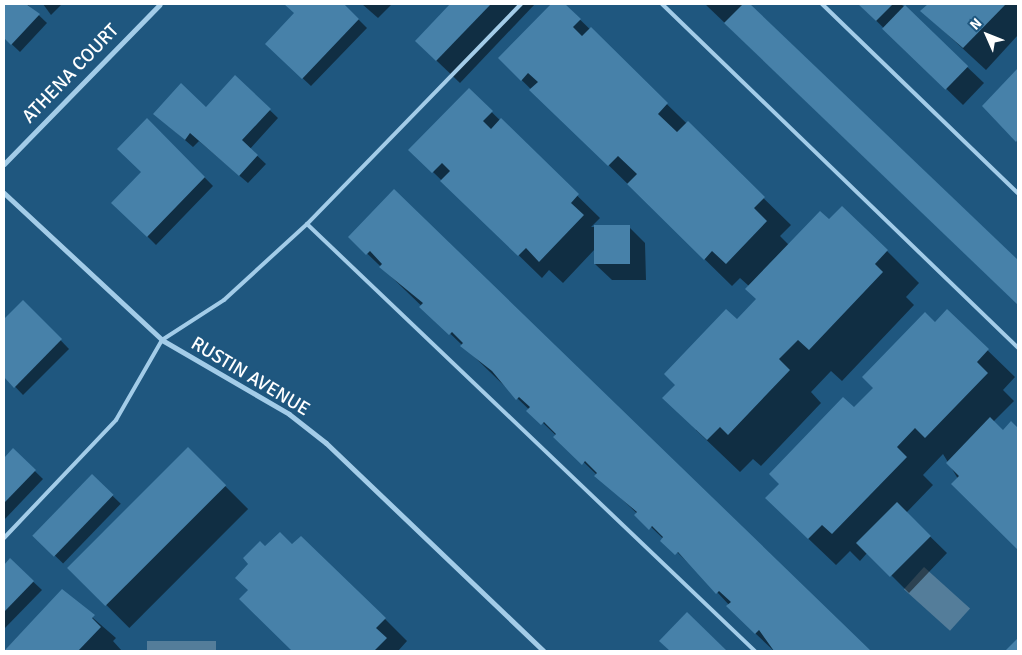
<!DOCTYPE html>
<html>
<head>
<meta charset="utf-8">
<style>
  body { margin:0 }
  #map { position:relative; width:1022px; height:655px; overflow:hidden; background:#1f577f; font-family:Signika,sans-serif }
  div>[style] { position:absolute }
  .water>* { inset:0; background:#547d9a; transform-origin:0 0 }
  .shadow>* { inset:0; background:#0007; transform-origin:0 0 }
  .building>* { inset:0; background:#4781a9; transform-origin:0 0 }
  .service>* { height:4px; margin:-2px; padding:0 2px; transform-origin:2px; border-radius:2px; background:#a3cce8 }
  .minor>* { height:5px; margin:-2.5px; padding:0 2.5px; transform-origin:2.5px; border-radius:2.5px; background:#a3cce8 }
  span { translate:-50% -50%; white-space:nowrap; text-align:center; line-height:1.15; -webkit-text-stroke:4px #1f577f; paint-order:stroke }
  .street-label { font-size:19px; color:#fff }
  .frame { position:absolute; inset:0; border:5px solid #fff; pointer-events:none }
  .north { position:absolute; left:962px; top:10px; width:50px; height:50px; -webkit-text-stroke:4px #1f577f; paint-order:stroke; rotate:314deg; font-size:14px; font-weight:700; line-height:20px; text-align:center; color:#fff }
  .north::after { content:''; display:block; margin:auto; width:18px; height:22px; background:#fff; clip-path:polygon(50% 0,100% 100%,50% 72%,0 100%) }
</style>
</head>
<body>
<div id="map">
  <div class="water">
    <i style="left:924px;top:567px;width:62px;height:30px;rotate:42deg"></i>
    <i style="left:216px;top:641px;width:10px;height:69px;rotate:90deg"></i>
  </div>
  <div class="shadow">
    <i style="clip-path:polygon(4px 4px,27px 4px,47px 23px,20px 52px,4px 37px)"></i>
    <i style="clip-path:polygon(43px 4px,62px 4px,51px 15px)"></i>
    <i style="clip-path:polygon(285px 4px,343px 4px,367px 28px,311px 86px,266px 44px,295px 13px)"></i>
    <i style="clip-path:polygon(362px 4px,392px 4px,378px 18px)"></i>
    <i style="clip-path:polygon(452px 4px,535px 4px,460px 83px,416px 41px)"></i>
    <i style="clip-path:polygon(553px 4px,564px 4px,791px 225px,780px 236px,789px 245px,829px 221px,887px 251px,919px 283px,906px 297px,914px 305px,842px 381px,831px 371px,811px 392px,821px 403px,761px 466px,753px 459px,740px 472px,696px 430px,757px 300px,750px 287px,740px 278px,732px 286px,499px 58px)"></i>
    <i style="clip-path:polygon(705px 4px,748px 4px,1018px 262px,1018px 304px)"></i>
    <i style="clip-path:polygon(859px 4px,901px 4px,984px 83px,963px 105px)"></i>
    <i style="clip-path:polygon(929px 4px,1018px 4px,1018px 35px,986px 70px,922px 11px)"></i>
    <i style="clip-path:polygon(1018px 69px,1018px 142px,984px 106px)"></i>
    <i style="clip-path:polygon(235px 77px,278px 118px,250px 149px,266px 164px,248px 183px,199px 141px,193px 147px,155px 114px,206px 108px)"></i>
    <i style="clip-path:polygon(469px 90px,600px 218px,591px 227px,629px 227px,645px 243px,646px 280px,612px 280px,595px 264px,595px 249px,563px 283px,549px 270px,542px 278px,433px 172px)"></i>
    <i style="clip-path:polygon(147px 119px,213px 186px,156px 245px,113px 202px,142px 172px)"></i>
    <i style="clip-path:polygon(394px 190px,869px 651px,774px 651px,755px 633px,705px 579px,350px 237px)"></i>
    <i style="clip-path:polygon(23px 301px,69px 349px,23px 395px,4px 375px,4px 321px)"></i>
    <i style="clip-path:polygon(947px 311px,1015px 377px,1003px 390px,1014px 401px,993px 422px,1003px 432px,1011px 423px,1018px 429px,1018px 549px,975px 507px,943px 454px,923px 475px,933px 485px,906px 513px,947px 553px,909px 593px,868px 552px,860px 561px,850px 551px,836px 565px,794px 525px,854px 409px)"></i>
    <i style="left:188px;top:449px;width:85px;height:168px;rotate:45deg"></i>
    <i style="clip-path:polygon(13px 450px,43px 479px,4px 520px,4px 460px)"></i>
    <i style="left:92px;top:476px;width:40px;height:83px;rotate:44deg"></i>
    <i style="clip-path:polygon(292px 546px,385px 619px,407px 641px,398px 651px,293px 651px,241px 599px,249px 591px,265px 548px)"></i>
    <i style="clip-path:polygon(10px 560px,42px 590px,4px 629px,4px 567px)"></i>
    <i style="clip-path:polygon(62px 591px,116px 638px,113px 641px,122px 651px,4px 651px)"></i>
    <i style="clip-path:polygon(687px 614px,725px 651px,671px 651px,661px 641px)"></i>
  </div>
  <div class="building">
    <i style="clip-path:polygon(4px 4px,26px 4px,40px 14px,11px 45px,4px 38px)"></i>
    <i style="clip-path:polygon(284px 4px,344px 4px,359px 19px,302px 79px,265px 44px,294px 13px)"></i>
    <i style="clip-path:polygon(450px 4px,491px 4px,436px 61px,415px 41px)"></i>
    <i style="clip-path:polygon(551px 4px,565px 4px,581px 19px,573px 27px,582px 36px,591px 27px,668px 103px,658px 114px,677px 132px,688px 121px,765px 197px,754px 208px,767px 221px,726px 264px,712px 251px,704px 260px,627px 184px,637px 174px,618px 156px,608px 166px,529px 90px,538px 82px,528px 73px,521px 81px,498px 58px)"></i>
    <i style="clip-path:polygon(743px 4px,750px 4px,1018px 260px,1018px 305px,724px 23px)"></i>
    <i style="clip-path:polygon(858px 4px,893px 4px,876px 21px)"></i>
    <i style="clip-path:polygon(928px 4px,1006px 4px,963px 48px,920px 11px)"></i>
    <i style="left:905px;top:5px;width:88px;height:33px;rotate:44deg"></i>
    <i style="clip-path:polygon(1018px 68px,1018px 139px,1016px 142px,982px 106px)"></i>
    <i style="clip-path:polygon(235px 75px,271px 109px,242px 140px,258px 155px,239px 176px,190px 133px,185px 140px,153px 114px,181px 83px,206px 107px)"></i>
    <i style="clip-path:polygon(469px 88px,493px 111px,483px 121px,491px 129px,501px 118px,579px 194px,571px 203px,584px 215px,539px 262px,526px 248px,518px 256px,440px 181px,450px 171px,442px 163px,432px 173px,408px 150px)"></i>
    <i style="clip-path:polygon(147px 118px,205px 177px,147px 237px,111px 203px,141px 172px,117px 149px)"></i>
    <i style="clip-path:polygon(394px 189px,871px 651px,774px 651px,759px 630px,755px 634px,726px 606px,731px 602px,719px 591px,716px 594px,678px 552px,675px 555px,660px 541px,663px 537px,652px 526px,649px 530px,634px 515px,637px 512px,594px 476px,597px 473px,585px 461px,582px 465px,553px 437px,556px 434px,544px 422px,541px 425px,526px 411px,530px 407px,519px 397px,516px 400px,492px 371px,460px 346px,463px 343px,452px 332px,449px 335px,419px 307px,423px 303px,379px 267px,382px 264px,370px 251px,366px 255px,348px 237px)"></i>
    <i style="clip-path:polygon(842px 206px,888px 250px,875px 264px,883px 272px,809px 350px,798px 340px,779px 359px,790px 370px,728px 435px,720px 427px,707px 440px,662px 398px,675px 385px,664px 374px,726px 309px,737px 319px,756px 299px,745px 289px,820px 211px,829px 219px)"></i>
    <i style="left:630px;top:225px;width:39px;height:36px;rotate:90deg"></i>
    <i style="clip-path:polygon(23px 300px,62px 339px,14px 388px,4px 377px,4px 319px)"></i>
    <i style="clip-path:polygon(947px 309px,989px 349px,977px 362px,988px 373px,925px 438px,915px 428px,897px 447px,907px 457px,832px 534px,822px 525px,808px 539px,765px 498px,779px 484px,769px 474px,843px 397px,854px 407px,873px 388px,862px 377px,925px 312px,935px 322px)"></i>
    <i style="clip-path:polygon(990px 417px,1003px 430px,1011px 421px,1018px 428px,1018px 550px,951px 484px,959px 476px,946px 463px)"></i>
    <i style="left:188px;top:447px;width:54px;height:171px;rotate:45deg"></i>
    <i style="clip-path:polygon(13px 448px,36px 470px,4px 503px,4px 458px)"></i>
    <i style="left:92px;top:474px;width:30px;height:86px;rotate:44deg"></i>
    <i style="left:897px;top:502px;width:48px;height:58px;rotate:45deg"></i>
    <i style="clip-path:polygon(280px 532px,292px 544px,301px 536px,386px 618px,376px 628px,387px 638px,374px 651px,292px 651px,239px 599px,248px 590px,235px 578px,248px 564px,243px 558px,260px 541px,265px 546px)"></i>
    <i style="clip-path:polygon(10px 558px,34px 581px,4px 612px,4px 565px)"></i>
    <i style="clip-path:polygon(62px 589px,95px 615px,92px 618px,101px 627px,78px 651px,4px 651px)"></i>
    <i style="clip-path:polygon(687px 612px,727px 651px,670px 651px,659px 641px)"></i>
    <i style="clip-path:polygon(1018px 638px,1018px 651px,1005px 651px)"></i>
  </div>
  <div class="service">
    <i style="left:521px;top:4px;width:307px;rotate:134.2deg"></i>
    <i style="left:307px;top:224px;width:619px;rotate:43.63deg"></i>
    <i style="left:662px;top:4px;width:495px;rotate:44deg"></i>
    <i style="left:822px;top:4px;width:272px;rotate:44deg"></i>
    <i style="left:4px;top:538px;width:163px;rotate:-46.5deg"></i>
    <i style="left:116px;top:420px;width:92px;rotate:-60.1deg"></i>
    <i style="left:162px;top:340px;width:74px;rotate:-32.8deg"></i>
    <i style="left:224px;top:300px;width:113px;rotate:-42.5deg"></i>
  </div>
  <div class="minor">
    <i style="left:4px;top:164px;width:223px;rotate:-45.7deg"></i>
    <i style="left:4px;top:193px;width:216px;rotate:42.9deg"></i>
    <i style="left:162px;top:340px;width:147px;rotate:30.2deg"></i>
    <i style="left:289px;top:414px;width:47px;rotate:38.1deg"></i>
    <i style="left:326px;top:443px;width:301px;rotate:43.7deg"></i>
  </div>
  <div class="street-label">
    <span style="left:71px;top:74px;rotate:-46deg">ATHENA COURT</span>
    <span style="left:250px;top:377px;rotate:31deg">RUSTIN AVENUE</span>
  </div>
  <div class="frame"></div>
  <div class="north">N</div>
</div>
</body>
</html>
